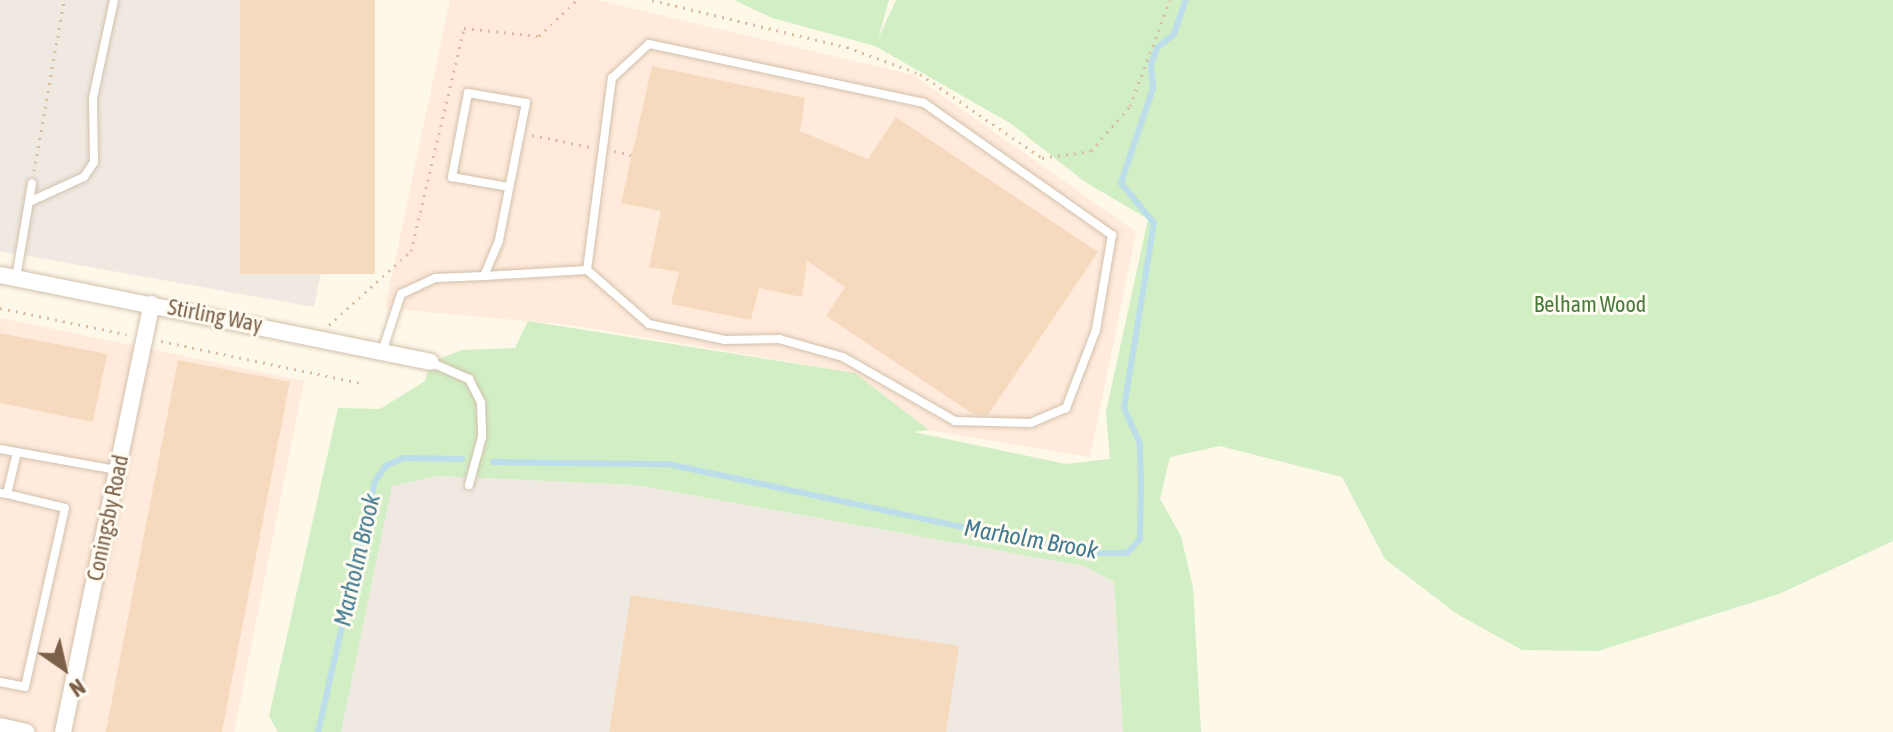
<!DOCTYPE html>
<html>
<head>
<meta charset="utf-8">
<style>
  body { margin:0 }
  #map { position:relative; width:1893px; height:732px; overflow:hidden; background:#fef8e9; font-family:"Asap Condensed",sans-serif }
  div>[style] { position:absolute }
  .commercial>* { inset:0; background:#ffeadc }
  .industrial>* { inset:0; background:#efe9e2 }
  .green>* { inset:0; background:#d1eec5 }
  .stream>* { height:6px; margin:-3px; padding:0 3px; transform-origin:3px; border-radius:3px; background:#bbdeea }
  .building>* { inset:0; background:#f6dabe; transform-origin:0 0 }
  .path>* { height:3px; margin-top:-1.5px; transform-origin:0; background:repeating-linear-gradient(90deg,#dbbea0 0 2px,transparent 0 8px) }
  .roads { filter:drop-shadow(0 0 2px #d2c1ac) drop-shadow(0 0 2px #d2c1ac) }
  .service>* { height:8px; margin:-4px; padding:0 4px; transform-origin:4px; border-radius:4px; background:#fff }
  .minor>* { height:16px; margin:-8px; padding:0 8px; transform-origin:8px; border-radius:8px; background:#fff }
  span { translate:-50% -50%; white-space:nowrap; text-align:center; line-height:1.15; -webkit-text-stroke:6px #fffbf1; paint-order:stroke }
  .park-label { font-size:22px; color:#497b3d }
  .street-label { font-size:22px; color:#7b6149 }
  .water-label { font-size:24px; color:#417a90; font-style:italic }
  .north { position:absolute; left:24px; top:628px; width:80px; height:80px; -webkit-text-stroke:6px #fffbf1; paint-order:stroke; rotate:146deg; font-size:22px; font-weight:700; line-height:32px; text-align:center; color:#7b6149 }
  .north::after { content:''; display:block; margin:auto; width:28px; height:36px; background:#7b6149; clip-path:polygon(50% 0,100% 100%,50% 72%,0 100%) }
</style>
</head>
<body>
<div id="map">
  <div class="commercial">
    <i style="clip-path:polygon(450px 0,597px 0,913px 75px,1136px 232px,1090px 457px,929px 430px,855px 373px,571px 325px,385px 308px)"></i>
    <i style="clip-path:polygon(0 318px,304px 381px,234px 732px,0 732px)"></i>
  </div>
  <div class="industrial">
    <i style="clip-path:polygon(0 0,375px 0,314px 307px,0 251px)"></i>
    <i style="clip-path:polygon(437px 476px,636px 485px,1084px 566px,1114px 582px,1123px 732px,341px 732px,392px 486px)"></i>
  </div>
  <div class="green">
    <i style="clip-path:polygon(734px 0,889px 0,878px 39px,896px 0,1893px 0,1893px 541px,1779px 594px,1598px 651px,1522px 650px,1457px 614px,1385px 559px,1342px 477px,1220px 446px,1170px 457px,1160px 499px,1181px 536px,1193px 587px,1201px 732px,1123px 732px,1114px 582px,1084px 566px,636px 485px,437px 476px,392px 486px,341px 732px,278px 732px,269px 716px,338px 408px,380px 409px,425px 381px,430px 362px,462px 350px,515px 348px,528px 321px,855px 373px,929px 430px,914px 432px,1066px 464px,1110px 459px,1106px 412px,1148px 219px,1085px 182px,1010px 123px,875px 46px,772px 18px)"></i>
  </div>
  <div class="stream">
    <i style="left:493px;top:462px;width:175px;rotate:0.7deg"></i>
    <i style="left:668px;top:464px;width:425px;rotate:12.1deg"></i>
    <i style="left:1084px;top:553px;width:43px"></i>
    <i style="left:1127px;top:553px;width:19px;rotate:-47deg"></i>
    <i style="left:1140px;top:539px;width:59px;rotate:-89deg"></i>
    <i style="left:1141px;top:480px;width:36px;rotate:-92deg"></i>
    <i style="left:1140px;top:444px;width:39px;rotate:-114deg"></i>
    <i style="left:1124px;top:408px;width:187px;rotate:-80.8deg"></i>
    <i style="left:1154px;top:223px;width:52px;rotate:-129.5deg"></i>
    <i style="left:1121px;top:183px;width:100px;rotate:-71.4deg"></i>
    <i style="left:1153px;top:88px;width:24px;rotate:-95deg"></i>
    <i style="left:1151px;top:64px;width:17px;rotate:-69deg"></i>
    <i style="left:1157px;top:48px;width:22px;rotate:-39deg"></i>
    <i style="left:1174px;top:34px;width:36px;rotate:-71deg"></i>
    <i style="left:318px;top:732px;width:257px;rotate:-77.2deg"></i>
    <i style="left:375px;top:481px;width:19px;rotate:-54deg"></i>
    <i style="left:386px;top:466px;width:19px;rotate:-25deg"></i>
    <i style="left:403px;top:458px;width:59px;rotate:1deg"></i>
  </div>
  <div class="building">
    <i style="left:240px;top:0;width:135px;height:274px"></i>
    <i style="clip-path:polygon(652px 66px,805px 98px,800px 131px,868px 159px,896px 117px,1098px 252px,988px 415px,973px 414px,826px 316px,845px 287px,807px 261px,802px 297px,759px 288px,751px 320px,671px 304px,679px 272px,649px 267px,661px 211px,621px 203px)"></i>
    <i style="clip-path:polygon(0 333px,107px 354px,93px 422px,0 403px)"></i>
    <i style="left:178px;top:360px;width:114px;height:379px;rotate:11deg"></i>
    <i style="clip-path:polygon(631px 595px,959px 646px,946px 732px,609px 732px)"></i>
  </div>
  <div class="path">
    <i style="left:652px;top:0;width:201px;rotate:13.6deg"></i>
    <i style="left:847px;top:47px;width:78px;rotate:20.3deg"></i>
    <i style="left:920px;top:74px;width:148px;rotate:34.5deg"></i>
    <i style="left:1042px;top:158px;width:49px;rotate:-8.1deg"></i>
    <i style="left:1091px;top:151px;width:60px;rotate:-49.1deg"></i>
    <i style="left:1130px;top:106px;width:113px;rotate:-69.3deg"></i>
    <i style="left:532px;top:135px;width:60px;rotate:11.5deg"></i>
    <i style="left:614px;top:151px;width:18px;rotate:13deg"></i>
    <i style="left:34px;top:171px;width:174px;rotate:-80deg"></i>
    <i style="left:0;top:308px;width:129px;rotate:11.7deg"></i>
    <i style="left:329px;top:325px;width:110px;rotate:-42.1deg"></i>
    <i style="left:411px;top:251px;width:229px;rotate:-76.6deg"></i>
    <i style="left:464px;top:28px;width:75px;rotate:6.1deg"></i>
    <i style="left:539px;top:36px;width:52px;rotate:-43.5deg"></i>
    <i style="left:161px;top:341px;width:208px;rotate:11.9deg"></i>
  </div>
  <div class="roads">
    <div class="service">
      <i style="left:29px;top:202px;width:60px;rotate:-24.4deg"></i>
      <i style="left:84px;top:177px;width:18px;rotate:-56deg"></i>
      <i style="left:94px;top:162px;width:64px;rotate:-90.9deg"></i>
      <i style="left:93px;top:98px;width:100px;rotate:-77.9deg"></i>
      <i style="left:484px;top:276px;width:103px;rotate:-3.3deg"></i>
      <i style="left:587px;top:270px;width:194px;rotate:-82.6deg"></i>
      <i style="left:612px;top:78px;width:50px;rotate:-42.6deg"></i>
      <i style="left:649px;top:44px;width:281px;rotate:12.1deg"></i>
      <i style="left:924px;top:103px;width:230px;rotate:35.1deg"></i>
      <i style="left:1112px;top:235px;width:96px;rotate:99.6deg"></i>
      <i style="left:1096px;top:330px;width:84px;rotate:111deg"></i>
      <i style="left:1066px;top:408px;width:39px;rotate:157deg"></i>
      <i style="left:1030px;top:423px;width:75px;rotate:-178.5deg"></i>
      <i style="left:955px;top:421px;width:129px;rotate:-150.3deg"></i>
      <i style="left:843px;top:357px;width:66px;rotate:-164.3deg"></i>
      <i style="left:779px;top:339px;width:54px;rotate:178.9deg"></i>
      <i style="left:725px;top:340px;width:78px;rotate:-168.1deg"></i>
      <i style="left:649px;top:324px;width:82px;rotate:-138.9deg"></i>
      <i style="left:16px;top:278px;width:96px;rotate:-80.4deg"></i>
      <i style="left:383px;top:349px;width:58px;rotate:-71.9deg"></i>
      <i style="left:401px;top:294px;width:38px;rotate:-25deg"></i>
      <i style="left:436px;top:278px;width:48px;rotate:-2.4deg"></i>
      <i style="left:484px;top:276px;width:39px;rotate:-67deg"></i>
      <i style="left:499px;top:240px;width:140px;rotate:-78.9deg"></i>
      <i style="left:526px;top:103px;width:59px;rotate:-170.2deg"></i>
      <i style="left:468px;top:93px;width:86px;rotate:100.8deg"></i>
      <i style="left:452px;top:177px;width:58px;rotate:10deg"></i>
      <i style="left:430px;top:362px;width:43px;rotate:23.6deg"></i>
      <i style="left:469px;top:379px;width:27px;rotate:63deg"></i>
      <i style="left:481px;top:403px;width:34px;rotate:88deg"></i>
      <i style="left:482px;top:437px;width:50px;rotate:105.2deg"></i>
      <i style="left:0;top:449px;width:119px;rotate:10.2deg"></i>
      <i style="left:0;top:493px;width:7px;rotate:8deg"></i>
      <i style="left:7px;top:494px;width:43px;rotate:-76.6deg"></i>
      <i style="left:0;top:682px;width:25px;rotate:11deg"></i>
      <i style="left:25px;top:687px;width:183px;rotate:-77.4deg"></i>
      <i style="left:65px;top:508px;width:60px;rotate:-166.4deg"></i>
    </div>
    <div class="minor">
      <i style="left:0;top:275px;width:439px;rotate:11.4deg"></i>
      <i style="left:0;top:726px;width:27px;rotate:13deg"></i>
      <i style="left:63px;top:732px;width:437px;rotate:-78.3deg"></i>
    </div>
  </div>
  <div class="park-label">
    <span style="left:1590px;top:305px">Belham Wood</span>
  </div>
  <div class="street-label">
    <span style="left:215px;top:316px;rotate:11deg">Stirling Way</span>
    <span style="left:108px;top:518px;rotate:-78deg">Coningsby Road</span>
  </div>
  <div class="water-label">
    <span style="left:1031px;top:539px;rotate:10deg">Marholm Brook</span>
    <span style="left:357px;top:560px;rotate:-77deg">Marholm Brook</span>
  </div>
  <div class="north">N</div>
</div>
</body>
</html>
